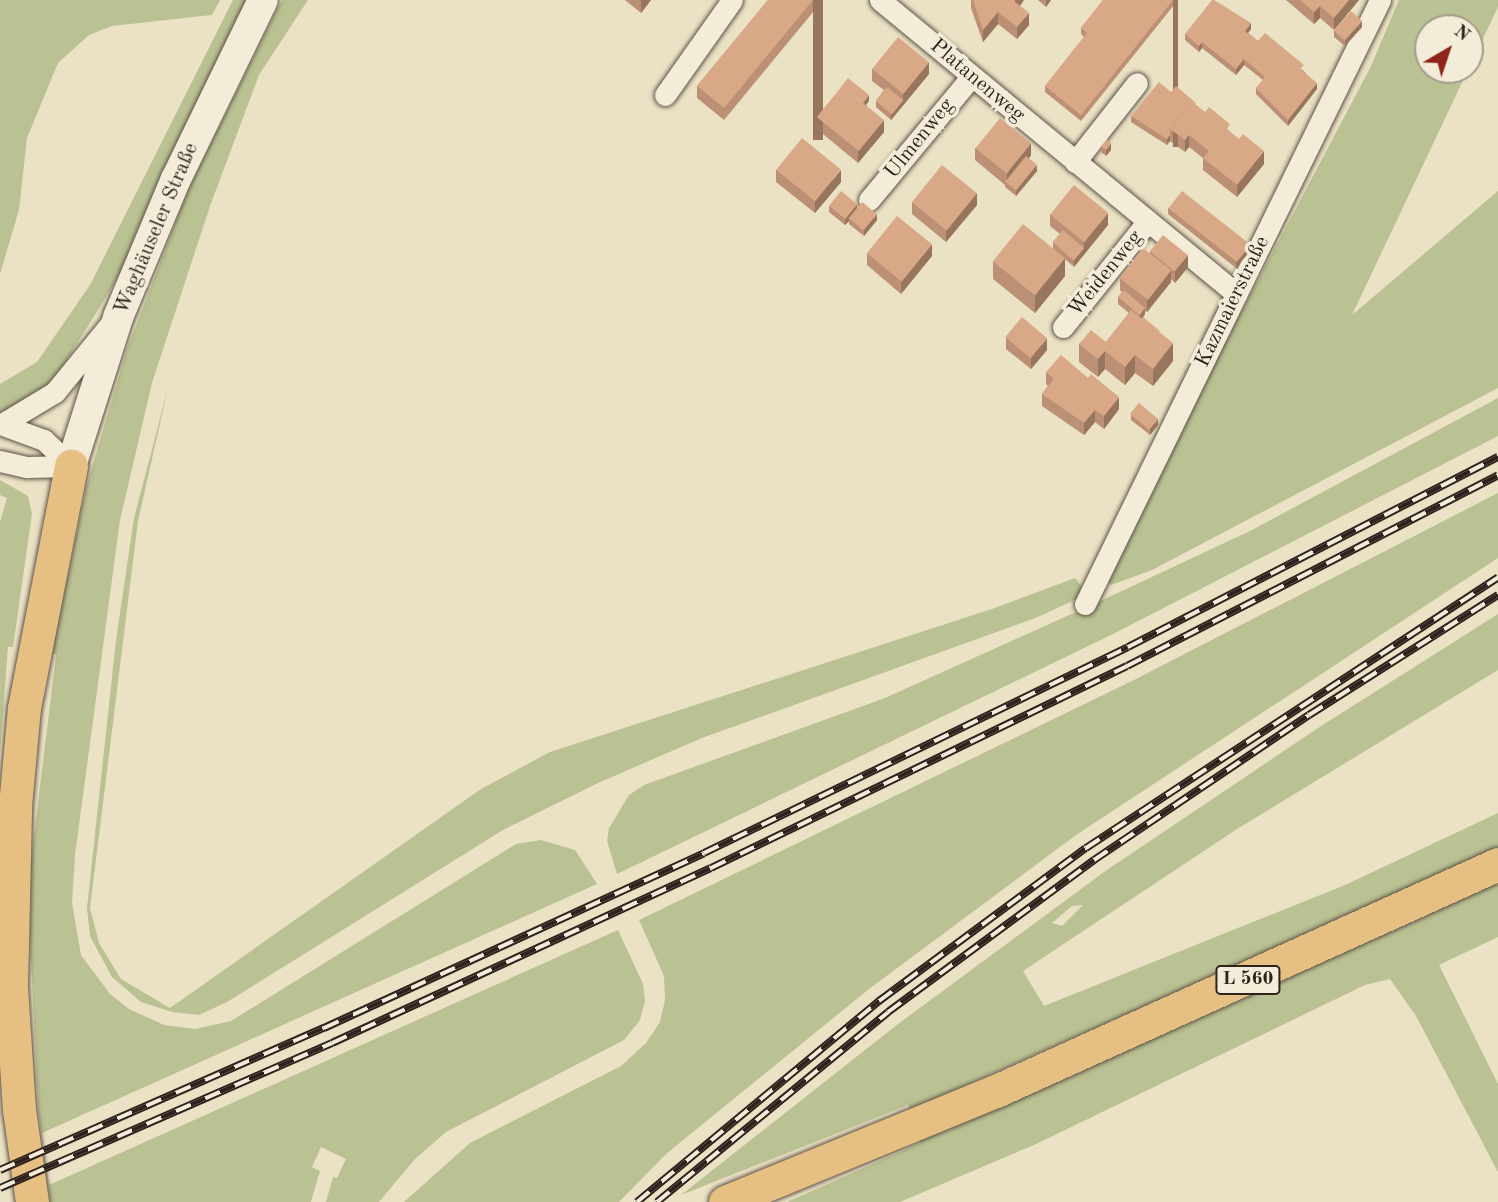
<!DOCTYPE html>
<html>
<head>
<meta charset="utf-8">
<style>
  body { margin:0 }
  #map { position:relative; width:1498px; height:1202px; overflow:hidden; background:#ebe1c5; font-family:"Old Standard TT",serif }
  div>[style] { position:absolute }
  .green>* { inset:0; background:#bac293 }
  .roads { filter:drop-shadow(0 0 2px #5d5246) drop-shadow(0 0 2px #5d5246) }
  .street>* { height:21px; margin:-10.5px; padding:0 10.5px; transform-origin:10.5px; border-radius:10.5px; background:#f2ecd9 }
  .secondary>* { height:30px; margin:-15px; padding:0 15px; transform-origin:15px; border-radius:15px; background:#f2ecd9 }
  .primary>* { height:33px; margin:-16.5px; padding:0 16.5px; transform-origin:16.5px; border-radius:16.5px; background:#e6c082 }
  .rail>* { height:8px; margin-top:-4px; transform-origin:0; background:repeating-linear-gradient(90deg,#f2ecd9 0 16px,#2e231c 0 32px); box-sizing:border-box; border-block:2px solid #2e231c }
  .wall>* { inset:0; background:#bb9074 }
  .shaded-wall>* { inset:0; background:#98765e; transform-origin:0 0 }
  .building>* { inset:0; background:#d9a887; transform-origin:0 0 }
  span { translate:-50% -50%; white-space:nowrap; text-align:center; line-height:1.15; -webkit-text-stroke:7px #f2ecd9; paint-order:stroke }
  .shield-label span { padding:2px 5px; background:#f2ecd9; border:2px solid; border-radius:5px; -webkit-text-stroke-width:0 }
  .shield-label { font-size:19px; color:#2e231c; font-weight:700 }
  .street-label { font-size:21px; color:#2e231c }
  .north { position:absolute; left:1414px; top:14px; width:70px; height:70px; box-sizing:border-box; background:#f2ecd9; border:2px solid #a49c8d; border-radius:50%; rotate:39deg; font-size:19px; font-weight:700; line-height:28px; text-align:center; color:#2e231c }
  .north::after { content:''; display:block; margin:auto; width:24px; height:32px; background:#8f2418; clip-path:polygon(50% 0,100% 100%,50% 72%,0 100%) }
</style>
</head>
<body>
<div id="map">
  <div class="green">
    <i style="clip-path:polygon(0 0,220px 0,212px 15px,112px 26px,89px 35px,58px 63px,27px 138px,19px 210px,0 274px)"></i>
    <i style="clip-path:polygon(233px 0,252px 0,124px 268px,55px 379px,11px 410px,0 412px,0 384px,37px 362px,90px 285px)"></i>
    <i style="clip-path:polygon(282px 0,308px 0,259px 75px,210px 206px,152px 383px,120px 520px,75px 855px,72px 903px,81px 955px,110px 994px,129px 1009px,164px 1025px,195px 1029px,231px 1021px,516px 844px,541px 840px,575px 850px,597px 884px,42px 1133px,49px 1185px,618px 930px,643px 984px,645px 1001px,640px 1020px,624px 1040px,446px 1132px,415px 1159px,379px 1202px,326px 1202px,333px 1177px,337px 1178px,346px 1159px,321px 1147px,312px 1167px,320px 1171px,311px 1202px,50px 1202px,48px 1187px,38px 1105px,30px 937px,31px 861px,56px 655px,52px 653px,86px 488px,127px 349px,191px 183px)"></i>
    <i style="clip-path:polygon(1399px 0,1498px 0,1498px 7px,1470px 66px,1470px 28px,1428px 28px,1428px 70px,1468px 70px,1352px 315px,1498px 191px,1498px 388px,1152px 570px,1111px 585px,1103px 575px,1371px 66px)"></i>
    <i style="clip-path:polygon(168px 388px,138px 521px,90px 908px,99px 943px,121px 979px,170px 1008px,481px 789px,550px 752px,992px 609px,1075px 578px,1083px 588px,1079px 598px,1038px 617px,702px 738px,598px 783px,503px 830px,227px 1002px,199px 1015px,172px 1012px,141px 1002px,112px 977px,90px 936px,87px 908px,116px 640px,134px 518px)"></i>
    <i style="clip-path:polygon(1498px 398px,1498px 436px,1111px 635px,617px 874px,607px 841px,609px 828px,629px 795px,644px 785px,885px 698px,1109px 597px,1250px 531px)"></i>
    <i style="clip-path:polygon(0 480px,28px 496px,32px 514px,13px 647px,8px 647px,0 754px,0 522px,7px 498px,0 495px)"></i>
    <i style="clip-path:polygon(1498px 493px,1498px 558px,1076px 835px,869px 989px,666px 1154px,619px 1202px,404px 1202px,470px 1143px,621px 1066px,646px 1043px,660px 1022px,665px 1000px,664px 976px,639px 920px,1134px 680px)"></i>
    <i style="clip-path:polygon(evenodd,1498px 614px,1498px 670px,1237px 829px,1023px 971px,1044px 1006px,1345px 885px,1498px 813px,1498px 849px,910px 1110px,908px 1105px,681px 1195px,898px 1024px,1104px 872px,1318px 728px,1498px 614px,1083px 905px,1062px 926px,1052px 923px,1072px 906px,1083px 905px)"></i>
    <i style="clip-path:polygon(1498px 881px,1498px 937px,1439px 965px,1498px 1084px,1498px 1172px,1416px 1016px,1390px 979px,1365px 985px,1036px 1144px,900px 1202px,787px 1202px,920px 1143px,919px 1138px,1157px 1037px)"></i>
  </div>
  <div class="roads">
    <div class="street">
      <i style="left:880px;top:0;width:462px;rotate:39.5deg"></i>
      <i style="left:665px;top:95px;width:116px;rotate:-54.8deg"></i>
      <i style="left:1075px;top:162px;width:100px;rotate:-51.9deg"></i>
      <i style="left:869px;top:200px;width:160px;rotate:-50.3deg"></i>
      <i style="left:1063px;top:327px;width:136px;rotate:-51.3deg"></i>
      <i style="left:0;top:424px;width:47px;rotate:20deg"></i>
      <i style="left:44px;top:440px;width:37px;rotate:44deg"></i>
      <i style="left:2px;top:424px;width:62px;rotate:-31.1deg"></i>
      <i style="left:55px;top:392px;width:92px;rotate:-50.8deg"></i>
      <i style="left:0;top:461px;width:28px;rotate:13deg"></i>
      <i style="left:27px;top:467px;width:44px;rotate:-1.3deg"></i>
      <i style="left:1085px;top:604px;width:672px;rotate:-63.97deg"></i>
    </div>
    <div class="secondary">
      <i style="left:71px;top:466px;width:158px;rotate:-72.4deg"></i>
      <i style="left:119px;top:315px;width:147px;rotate:-67.3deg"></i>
      <i style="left:176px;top:179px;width:199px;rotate:-64.1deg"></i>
    </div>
    <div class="primary">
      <i style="left:32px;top:1202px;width:93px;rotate:-98deg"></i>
      <i style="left:19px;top:1110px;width:123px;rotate:-93.7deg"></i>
      <i style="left:11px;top:987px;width:181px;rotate:-88.7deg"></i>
      <i style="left:15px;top:806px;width:98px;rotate:-84.8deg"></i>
      <i style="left:24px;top:708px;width:247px;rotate:-79deg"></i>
      <i style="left:725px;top:1202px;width:293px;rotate:-22.3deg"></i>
      <i style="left:996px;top:1091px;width:551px;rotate:-24.33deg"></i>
    </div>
  </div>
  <div class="rail">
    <i style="left:0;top:1170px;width:354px;rotate:-23.7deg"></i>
    <i style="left:324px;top:1028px;width:418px;rotate:-24.7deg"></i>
    <i style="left:704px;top:853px;width:471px;rotate:-25.9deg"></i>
    <i style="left:1128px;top:647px;width:416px;rotate:-27.2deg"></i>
    <i style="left:0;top:1188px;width:362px;rotate:-23.6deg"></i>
    <i style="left:332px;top:1043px;width:417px;rotate:-24.8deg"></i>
    <i style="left:711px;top:868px;width:462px;rotate:-25.9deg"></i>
    <i style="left:1127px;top:666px;width:417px;rotate:-27.2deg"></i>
    <i style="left:637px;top:1202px;width:315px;rotate:-39.7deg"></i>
    <i style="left:879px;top:1001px;width:257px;rotate:-36.5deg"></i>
    <i style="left:1086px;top:848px;width:493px;rotate:-33.3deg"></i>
    <i style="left:657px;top:1202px;width:299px;rotate:-39.4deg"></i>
    <i style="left:888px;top:1012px;width:256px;rotate:-36.4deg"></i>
    <i style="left:1094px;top:860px;width:259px;rotate:-34deg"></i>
    <i style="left:1309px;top:715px;width:224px;rotate:-32.4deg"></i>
  </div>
  <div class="wall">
    <i style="clip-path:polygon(625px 0,651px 0,641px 13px)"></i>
    <i style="clip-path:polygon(768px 0,823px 0,724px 120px,697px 98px,697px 86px)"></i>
    <i style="clip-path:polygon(971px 0,1024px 0,1020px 6px,1029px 25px,1017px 39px,998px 24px,983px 42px,971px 8px)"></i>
    <i style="clip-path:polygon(1038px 0,1051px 0,1046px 7px)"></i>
    <i style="clip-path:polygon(1103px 0,1178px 0,1081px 121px,1045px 92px,1045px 86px,1084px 37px,1081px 34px,1081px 28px)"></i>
    <i style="clip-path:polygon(1286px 0,1359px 0,1334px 30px,1320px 18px,1314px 24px)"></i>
    <i style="clip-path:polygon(1362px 27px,1345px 46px,1334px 37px,1334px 31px)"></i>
    <i style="clip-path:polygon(1251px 29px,1248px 33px,1258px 41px,1304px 71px,1317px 89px,1288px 126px,1256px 94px,1256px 88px,1263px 80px,1244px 65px,1236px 75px,1202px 48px,1199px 52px,1185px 40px,1185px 34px)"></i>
    <i style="clip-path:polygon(872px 69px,929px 74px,891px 120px,876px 107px,876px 101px,884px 90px,872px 81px)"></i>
    <i style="clip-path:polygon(1171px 92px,1196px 105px,1230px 132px,1264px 164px,1237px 197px,1203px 170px,1203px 158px,1189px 147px,1185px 152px,1170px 141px,1167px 145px,1131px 122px,1131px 116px)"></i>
    <i style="clip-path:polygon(869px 101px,866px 105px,884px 132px,858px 163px,817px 129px,817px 117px)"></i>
    <i style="clip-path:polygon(1101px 146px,1111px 150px,1106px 156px,1101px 152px)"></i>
    <i style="clip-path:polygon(975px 148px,1031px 155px,1029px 159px,1037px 171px,1016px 196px,1005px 187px,1005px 185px,975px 160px)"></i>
    <i style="clip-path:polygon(776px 170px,841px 182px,815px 213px,776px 182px)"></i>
    <i style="clip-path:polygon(912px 202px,977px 205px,946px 242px,912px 214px)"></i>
    <i style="clip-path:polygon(829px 206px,857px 207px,877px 220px,864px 236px,849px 224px,849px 221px,845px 225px,829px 212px)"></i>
    <i style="clip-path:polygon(1168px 208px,1250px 251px,1236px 268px,1168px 214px)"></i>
    <i style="clip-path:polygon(1050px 214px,1108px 225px,1074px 267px,1065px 259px,1065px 276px,1035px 313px,993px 279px,993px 261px,1053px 248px,1053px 243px,1060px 234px,1050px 226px)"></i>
    <i style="clip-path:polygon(1150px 251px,1188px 267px,1175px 283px,1171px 279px,1171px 282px,1147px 312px,1145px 311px,1145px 314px,1142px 319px,1160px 333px,1173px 361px,1153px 386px,1135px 373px,1125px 385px,1105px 369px,1098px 377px,1079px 362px,1079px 344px,1106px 342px,1129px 313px,1118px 304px,1118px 297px,1122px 292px,1120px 290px,1120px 278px,1150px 254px)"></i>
    <i style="clip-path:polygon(867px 253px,932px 256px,901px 294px,867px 265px)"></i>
    <i style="clip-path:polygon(1006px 337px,1047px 350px,1031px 369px,1006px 349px)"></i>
    <i style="clip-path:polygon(1046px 372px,1119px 409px,1104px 429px,1095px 422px,1084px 435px,1042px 406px,1042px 394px,1048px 386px,1046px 384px)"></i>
    <i style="clip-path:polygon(1131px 414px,1158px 425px,1150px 435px,1131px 420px)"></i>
  </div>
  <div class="shaded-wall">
    <i style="clip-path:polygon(641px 0,651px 0,641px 13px)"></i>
    <i style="left:813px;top:0;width:10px;height:140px"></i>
    <i style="clip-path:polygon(1015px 0,1024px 0,1014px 13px)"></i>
    <i style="clip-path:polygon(1046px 0,1051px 0,1046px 7px)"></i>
    <i style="left:1173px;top:0;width:5px;height:147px"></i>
    <i style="clip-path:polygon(1349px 0,1359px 0,1334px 30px,1334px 18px)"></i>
    <i style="clip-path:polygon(1320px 6px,1320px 18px,1314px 24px,1314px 12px)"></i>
    <i style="clip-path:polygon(998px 12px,998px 24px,983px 42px,983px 30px)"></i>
    <i style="clip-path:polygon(1029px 13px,1029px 25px,1017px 39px,1017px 27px)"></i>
    <i style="clip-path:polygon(1362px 21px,1362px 27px,1345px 46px,1345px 40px)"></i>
    <i style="clip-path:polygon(1251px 23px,1251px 29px,1245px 37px,1245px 31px)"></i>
    <i style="clip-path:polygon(1202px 42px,1202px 48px,1199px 52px,1199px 46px)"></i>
    <i style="clip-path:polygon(1244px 59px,1244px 65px,1236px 75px,1236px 69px)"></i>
    <i style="clip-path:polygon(929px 62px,929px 74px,891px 120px,891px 114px,903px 100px,903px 94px)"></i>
    <i style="clip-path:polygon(1317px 83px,1317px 89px,1288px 126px,1288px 120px)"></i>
    <i style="clip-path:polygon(869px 95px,869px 101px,862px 110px,862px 104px)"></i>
    <i style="clip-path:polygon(884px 120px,884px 132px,858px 163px,858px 151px)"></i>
    <i style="clip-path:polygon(1170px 135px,1170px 141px,1167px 145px,1167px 139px)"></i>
    <i style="clip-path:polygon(1189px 135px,1189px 147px,1185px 152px,1185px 140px)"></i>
    <i style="clip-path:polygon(1031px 143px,1031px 155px,1008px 184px,1007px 182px,1007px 173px)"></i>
    <i style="clip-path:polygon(1111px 143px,1111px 150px,1106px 156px,1106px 150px)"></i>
    <i style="clip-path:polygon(1264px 151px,1264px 164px,1237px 197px,1237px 185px)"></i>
    <i style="clip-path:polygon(1037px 165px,1037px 171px,1016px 196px,1016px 190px)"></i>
    <i style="clip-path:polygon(841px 170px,841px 182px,815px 213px,815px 201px)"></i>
    <i style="clip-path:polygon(977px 193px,977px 205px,946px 242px,946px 230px)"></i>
    <i style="clip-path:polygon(857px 204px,857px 210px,849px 218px,849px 221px,845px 225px,845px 219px)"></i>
    <i style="clip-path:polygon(1108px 213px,1108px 225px,1074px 267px,1074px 261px,1084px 248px,1084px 242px)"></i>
    <i style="clip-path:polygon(877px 214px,877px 220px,864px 236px,864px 230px)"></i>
    <i style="clip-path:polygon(932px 244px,932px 256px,901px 294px,901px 282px)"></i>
    <i style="clip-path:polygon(1250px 245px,1250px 251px,1236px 268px,1236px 262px)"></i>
    <i style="clip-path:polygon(1188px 255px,1188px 267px,1175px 283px,1175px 270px)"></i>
    <i style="clip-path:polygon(1065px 258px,1065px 276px,1035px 313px,1035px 296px)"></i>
    <i style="clip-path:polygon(1171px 270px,1171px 282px,1147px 312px,1147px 300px)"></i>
    <i style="clip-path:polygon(1145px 308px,1145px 314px,1140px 321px,1140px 315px)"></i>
    <i style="clip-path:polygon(1047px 338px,1047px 350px,1031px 369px,1031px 357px)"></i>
    <i style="clip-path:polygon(1173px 343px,1173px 361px,1153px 386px,1153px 369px)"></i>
    <i style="clip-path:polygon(1105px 351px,1105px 369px,1098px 377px,1098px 359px)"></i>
    <i style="clip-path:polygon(1135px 355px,1135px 373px,1125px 385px,1125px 367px)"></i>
    <i style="clip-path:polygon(1119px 397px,1119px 409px,1104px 429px,1104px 416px)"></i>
    <i style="clip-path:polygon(1095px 410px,1095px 422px,1084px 435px,1084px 423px)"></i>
    <i style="clip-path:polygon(1158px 419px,1158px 425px,1150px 435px,1150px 429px)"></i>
  </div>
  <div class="building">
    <i style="clip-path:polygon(768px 0,813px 0,724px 108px,697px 86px)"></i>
    <i style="clip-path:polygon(973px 0,1015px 0,1014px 1px,1029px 13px,1017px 27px,998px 12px,983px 30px)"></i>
    <i style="clip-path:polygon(1103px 0,1173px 0,1081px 115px,1045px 86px,1087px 33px,1081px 28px)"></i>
    <i style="clip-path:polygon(1212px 0,1214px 0,1251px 23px,1245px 31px,1258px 41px,1265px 33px,1304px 65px,1300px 69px,1317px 83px,1288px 120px,1256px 88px,1265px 77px,1244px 59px,1236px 69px,1202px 42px,1199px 46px,1185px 34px)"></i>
    <i style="clip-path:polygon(1300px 0,1349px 0,1334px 18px,1320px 6px,1314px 12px)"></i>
    <i style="left:1351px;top:11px;width:15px;height:26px;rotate:42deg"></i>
    <i style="left:898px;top:37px;width:40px;height:41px;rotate:39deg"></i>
    <i style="clip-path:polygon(848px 78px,869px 95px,863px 103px,842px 86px,841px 87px)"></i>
    <i style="clip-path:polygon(1159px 82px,1171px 92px,1176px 86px,1196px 103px,1195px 104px,1192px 102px,1170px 129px,1170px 135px,1167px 139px,1131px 116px)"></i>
    <i style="left:842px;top:86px;width:54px;height:40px;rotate:39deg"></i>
    <i style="left:887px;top:87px;width:21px;height:18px;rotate:39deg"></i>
    <i style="clip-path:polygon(1192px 102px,1205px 112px,1209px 107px,1230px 124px,1227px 129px,1239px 139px,1243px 134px,1264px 151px,1237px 185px,1203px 158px,1209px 151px,1189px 135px,1185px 140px,1170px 129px)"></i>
    <i style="left:1000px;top:118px;width:40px;height:39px;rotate:39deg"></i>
    <i style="left:802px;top:138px;width:50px;height:41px;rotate:39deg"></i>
    <i style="clip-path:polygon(1107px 140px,1111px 143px,1106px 150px,1101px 146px)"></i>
    <i style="left:1026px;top:156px;width:14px;height:33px;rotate:39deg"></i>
    <i style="left:942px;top:165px;width:45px;height:48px;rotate:39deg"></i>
    <i style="left:1074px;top:185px;width:44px;height:38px;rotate:39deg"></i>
    <i style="left:841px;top:191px;width:21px;height:19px;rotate:39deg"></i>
    <i style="left:1182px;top:191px;width:87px;height:22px;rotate:38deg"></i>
    <i style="left:862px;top:202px;width:19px;height:21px;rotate:39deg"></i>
    <i style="left:897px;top:216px;width:45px;height:48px;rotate:39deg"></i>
    <i style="left:1023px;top:224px;width:54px;height:48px;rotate:39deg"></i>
    <i style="left:1063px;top:230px;width:28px;height:16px;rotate:41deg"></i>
    <i style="left:1163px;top:235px;width:32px;height:21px;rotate:39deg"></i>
    <i style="left:1143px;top:248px;width:36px;height:38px;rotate:38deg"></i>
    <i style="left:1124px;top:290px;width:28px;height:9px;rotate:41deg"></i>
    <i style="clip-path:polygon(1131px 310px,1173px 343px,1153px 369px,1135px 355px,1125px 367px,1105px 351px,1098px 359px,1079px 344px,1091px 330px,1106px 342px)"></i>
    <i style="left:1022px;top:317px;width:33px;height:26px;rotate:40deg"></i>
    <i style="clip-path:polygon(1143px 317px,1160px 331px,1159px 332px,1142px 319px)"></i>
    <i style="clip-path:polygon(1061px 355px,1088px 378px,1091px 374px,1119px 397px,1104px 416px,1095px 410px,1084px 423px,1042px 394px,1054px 379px,1046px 372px)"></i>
    <i style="left:1139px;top:403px;width:25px;height:14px;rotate:40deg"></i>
  </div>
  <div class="shield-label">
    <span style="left:1248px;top:980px">L 560</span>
  </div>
  <div class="street-label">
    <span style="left:977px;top:81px;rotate:40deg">Platanenweg</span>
    <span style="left:920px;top:139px;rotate:-51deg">Ulmenweg</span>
    <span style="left:157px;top:229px;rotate:-67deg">Waghäuseler Straße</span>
    <span style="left:1106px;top:274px;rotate:-51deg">Weidenweg</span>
    <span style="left:1233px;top:302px;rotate:-64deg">Kazmaierstraße</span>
  </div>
  <div class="north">N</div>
</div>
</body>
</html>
